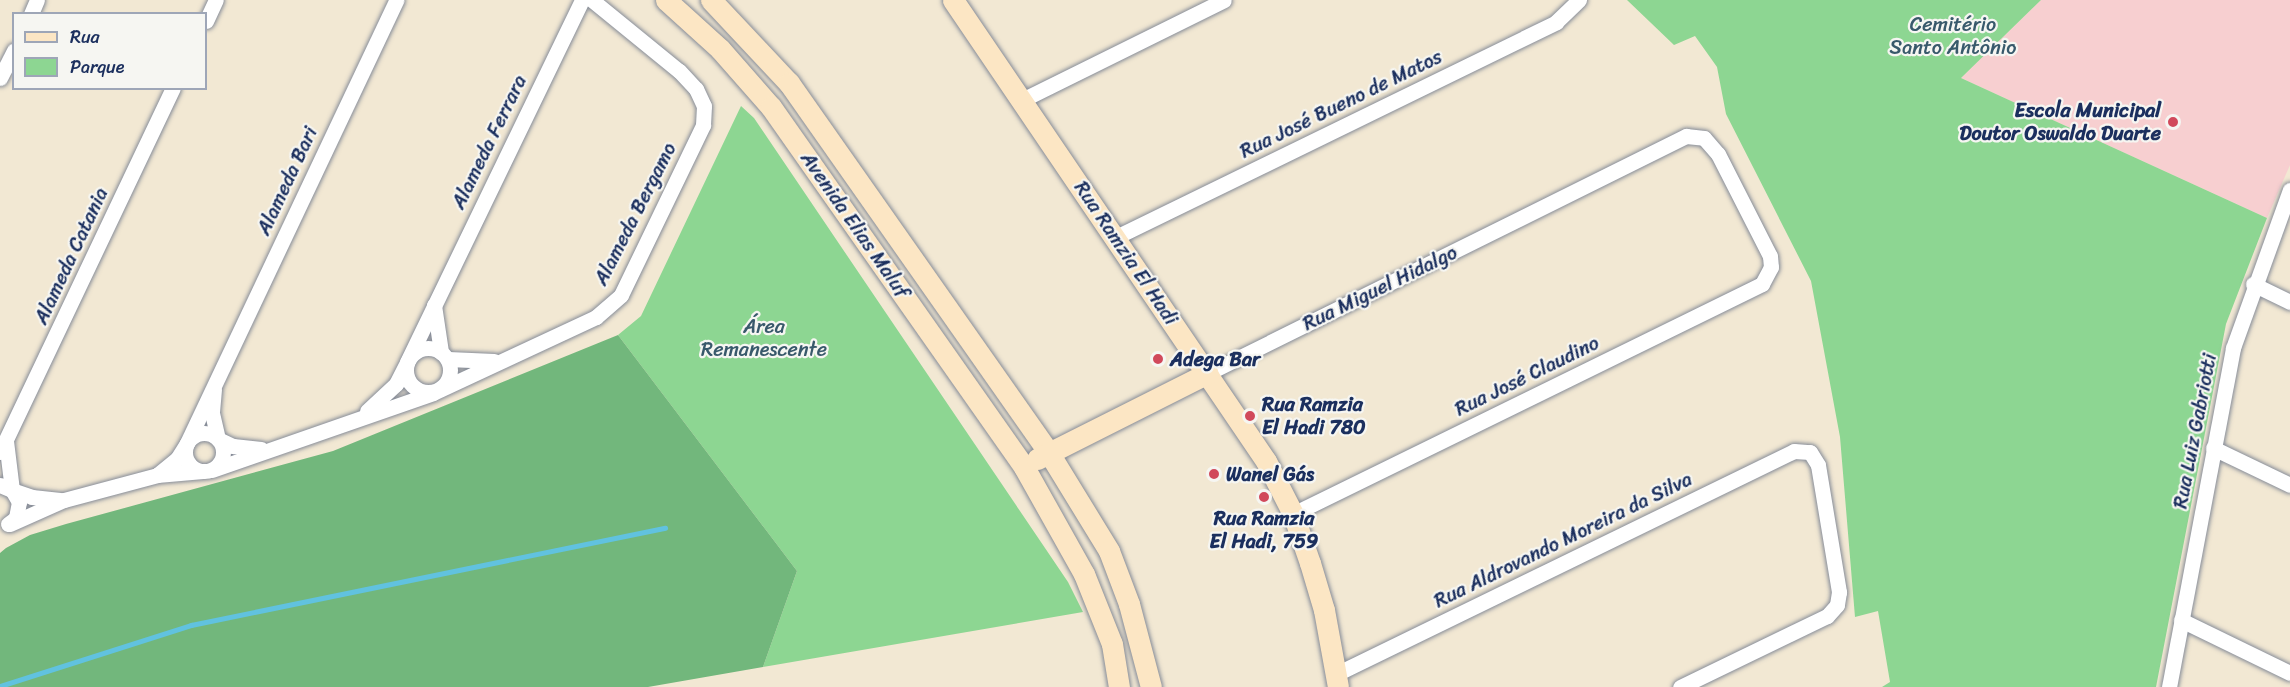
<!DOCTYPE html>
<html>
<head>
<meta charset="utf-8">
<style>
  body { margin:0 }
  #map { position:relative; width:2290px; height:687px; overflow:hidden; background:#f2e8d3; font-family:Sriracha,sans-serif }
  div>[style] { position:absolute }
  .built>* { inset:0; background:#f7cfd0 }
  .green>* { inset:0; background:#8dd692 }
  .forest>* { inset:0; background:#72b77c }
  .stream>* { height:5px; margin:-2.5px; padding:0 2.5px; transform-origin:2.5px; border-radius:2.5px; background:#61c2df }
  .roads { filter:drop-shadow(0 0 2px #868c98) drop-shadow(0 0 2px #868c98) }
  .street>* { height:15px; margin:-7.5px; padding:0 7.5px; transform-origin:7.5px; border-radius:7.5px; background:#fff }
  .street>.ring { margin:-7.5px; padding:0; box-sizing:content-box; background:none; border:15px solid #fff; border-radius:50% }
  .secondary>* { height:21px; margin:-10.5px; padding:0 10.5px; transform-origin:10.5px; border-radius:10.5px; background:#fce6c4 }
  .dots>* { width:16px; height:16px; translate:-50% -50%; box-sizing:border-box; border:3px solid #f6f6f2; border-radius:50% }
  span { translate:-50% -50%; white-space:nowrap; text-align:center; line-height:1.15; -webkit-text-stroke:4.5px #f6f6f2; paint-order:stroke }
  .park-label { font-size:20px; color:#38596b }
  .street-label { font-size:20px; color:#1b2f5e }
  .poi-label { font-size:20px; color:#1b2f5e; font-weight:700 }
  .right { translate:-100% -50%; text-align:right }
  .left { translate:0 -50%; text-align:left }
  .legend { position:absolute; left:12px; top:12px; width:195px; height:78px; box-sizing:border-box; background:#f6f6f2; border:2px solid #9ea6b7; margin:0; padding:8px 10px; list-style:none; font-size:18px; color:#1b2f5e }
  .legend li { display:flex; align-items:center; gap:12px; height:30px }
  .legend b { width:30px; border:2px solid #9ea6b7 }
</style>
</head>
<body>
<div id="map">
  <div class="built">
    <i style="clip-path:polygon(2041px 0,2290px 0,2290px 165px,2267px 218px,1961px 78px)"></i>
  </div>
  <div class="green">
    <i style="clip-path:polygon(1627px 0,2041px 0,1961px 78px,2267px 218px,2226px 324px,2156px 687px,1882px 687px,1890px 682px,1878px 611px,1855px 617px,1840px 437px,1811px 281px,1726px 114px,1717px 67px,1695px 36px,1674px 45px)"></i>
    <i style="clip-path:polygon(741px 106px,754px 118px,1068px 582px,1083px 612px,763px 667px,797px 571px,618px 335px,641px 316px)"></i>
  </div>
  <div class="forest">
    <i style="clip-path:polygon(618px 335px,797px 571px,763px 667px,648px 687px,0 687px,0 553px,6px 548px,30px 535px,66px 524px,333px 451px)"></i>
  </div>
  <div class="stream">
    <i style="left:0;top:686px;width:201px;rotate:-17.7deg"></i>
    <i style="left:191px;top:625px;width:484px;rotate:-11.6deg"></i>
  </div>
  <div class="roads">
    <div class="street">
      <i style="left:31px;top:14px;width:15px;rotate:-67deg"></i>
      <i style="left:206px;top:21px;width:23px;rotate:-65deg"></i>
      <i style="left:0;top:78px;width:31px;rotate:-63deg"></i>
      <i style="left:1022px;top:100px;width:225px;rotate:-26.3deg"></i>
      <i style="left:1116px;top:237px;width:490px;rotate:-26deg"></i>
      <i style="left:1556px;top:22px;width:32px;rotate:-44deg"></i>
      <i style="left:2253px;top:284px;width:41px;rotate:25.9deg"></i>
      <i style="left:434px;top:305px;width:48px;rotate:81.5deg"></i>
      <i class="ring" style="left:406px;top:348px;width:29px;height:29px"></i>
      <i style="left:448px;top:359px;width:46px;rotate:2.5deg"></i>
      <i style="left:1208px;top:373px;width:534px;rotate:-26.37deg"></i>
      <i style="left:1686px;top:136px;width:18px;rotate:6deg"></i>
      <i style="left:1704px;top:138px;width:21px;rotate:49deg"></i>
      <i style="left:1718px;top:154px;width:114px;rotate:63deg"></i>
      <i style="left:1770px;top:256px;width:11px;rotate:85deg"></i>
      <i style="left:1771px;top:267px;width:19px;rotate:118deg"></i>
      <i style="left:1762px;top:284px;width:522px;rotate:153.88deg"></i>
      <i style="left:214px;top:389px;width:24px;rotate:95deg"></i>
      <i style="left:212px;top:413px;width:27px;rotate:77deg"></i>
      <i style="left:218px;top:439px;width:17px;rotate:25deg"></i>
      <i style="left:233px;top:446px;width:28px;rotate:6deg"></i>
      <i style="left:367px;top:411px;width:40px;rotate:-43deg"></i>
      <i style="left:396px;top:384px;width:25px;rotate:-63deg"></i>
      <i style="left:407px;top:362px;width:402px;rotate:-64.2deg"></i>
      <i class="ring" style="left:185px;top:433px;width:23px;height:23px"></i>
      <i style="left:6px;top:441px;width:49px;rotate:83deg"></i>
      <i style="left:12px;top:490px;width:21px;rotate:19deg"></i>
      <i style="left:32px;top:497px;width:28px;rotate:6deg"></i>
      <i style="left:2213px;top:448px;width:85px;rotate:25.7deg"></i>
      <i style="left:0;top:452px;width:403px;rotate:-64.6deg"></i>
      <i style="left:212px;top:470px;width:234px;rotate:-19.2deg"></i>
      <i style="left:433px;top:393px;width:180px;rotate:-25deg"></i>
      <i style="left:596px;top:317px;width:33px;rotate:-41deg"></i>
      <i style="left:621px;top:295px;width:189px;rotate:-64.2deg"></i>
      <i style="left:703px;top:125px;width:19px;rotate:-87deg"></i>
      <i style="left:704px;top:106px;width:19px;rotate:-115deg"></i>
      <i style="left:696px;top:89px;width:25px;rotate:-133deg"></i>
      <i style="left:679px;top:71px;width:112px;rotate:-140.8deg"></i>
      <i style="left:157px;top:475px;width:26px;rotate:-39deg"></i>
      <i style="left:177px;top:459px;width:19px;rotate:-58deg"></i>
      <i style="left:187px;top:443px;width:490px;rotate:-64.7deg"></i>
      <i style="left:0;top:485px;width:13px;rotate:23deg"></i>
      <i style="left:12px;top:490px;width:14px;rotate:60deg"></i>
      <i style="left:19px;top:502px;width:16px;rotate:101deg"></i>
      <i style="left:16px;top:518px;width:10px;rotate:143deg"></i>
      <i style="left:10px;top:524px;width:59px;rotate:-24deg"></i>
      <i style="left:64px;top:500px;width:96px;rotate:-15deg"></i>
      <i style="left:157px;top:475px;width:46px;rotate:-5deg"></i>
      <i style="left:2181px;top:620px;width:121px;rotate:25.9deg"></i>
      <i style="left:1336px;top:674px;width:509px;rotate:-25.96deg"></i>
      <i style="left:1794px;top:451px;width:16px;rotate:4deg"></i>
      <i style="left:1810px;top:452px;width:15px;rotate:58deg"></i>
      <i style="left:1818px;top:465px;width:129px;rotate:80.6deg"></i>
      <i style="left:1839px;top:592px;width:13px;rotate:99deg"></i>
      <i style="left:1837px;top:605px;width:15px;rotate:132deg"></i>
      <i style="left:1827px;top:616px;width:163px;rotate:154.2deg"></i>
      <i style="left:2169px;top:687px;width:345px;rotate:-79.3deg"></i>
      <i style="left:2233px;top:348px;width:168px;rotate:-70.2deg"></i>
    </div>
    <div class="secondary">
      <i style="left:666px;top:0;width:73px;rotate:42.2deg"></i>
      <i style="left:720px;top:49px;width:77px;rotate:48.7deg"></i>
      <i style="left:771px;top:107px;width:440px;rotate:54.9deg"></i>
      <i style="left:1024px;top:467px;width:123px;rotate:60.7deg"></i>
      <i style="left:1084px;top:574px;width:75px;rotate:68.2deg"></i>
      <i style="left:1112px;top:644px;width:44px;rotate:80.8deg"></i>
      <i style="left:711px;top:0;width:114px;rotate:46.8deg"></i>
      <i style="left:789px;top:83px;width:452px;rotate:54.9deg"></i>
      <i style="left:1049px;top:453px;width:115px;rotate:58.5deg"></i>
      <i style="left:1109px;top:551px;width:57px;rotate:69.3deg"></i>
      <i style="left:1129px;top:604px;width:86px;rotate:75.2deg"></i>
      <i style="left:953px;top:0;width:557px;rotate:55.83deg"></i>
      <i style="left:1266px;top:461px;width:59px;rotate:63deg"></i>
      <i style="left:1293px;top:514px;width:52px;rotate:70.9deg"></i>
      <i style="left:1310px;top:563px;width:49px;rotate:73.4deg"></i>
      <i style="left:1324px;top:610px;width:78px;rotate:79.7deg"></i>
      <i style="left:1037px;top:459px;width:191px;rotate:-26.7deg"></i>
    </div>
  </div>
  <div class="dots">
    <i style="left:2173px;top:122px;background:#d1495b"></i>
    <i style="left:1158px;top:359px;background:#d1495b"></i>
    <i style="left:1250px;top:416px;background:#d1495b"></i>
    <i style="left:1214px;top:474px;background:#d1495b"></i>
    <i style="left:1264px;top:497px;background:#d1495b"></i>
  </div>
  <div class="park-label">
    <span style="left:1953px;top:36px">Cemitério<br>Santo Antônio</span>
    <span style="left:764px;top:338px">Área<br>Remanescente</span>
  </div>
  <div class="street-label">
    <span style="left:1341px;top:104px;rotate:-26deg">Rua José Bueno de Matos</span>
    <span style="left:489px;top:142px;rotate:-64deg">Alameda Ferrara</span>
    <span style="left:287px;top:181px;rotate:-65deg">Alameda Bari</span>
    <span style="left:635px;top:214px;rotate:-63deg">Alameda Bergamo</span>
    <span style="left:855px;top:225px;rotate:55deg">Avenida Elias Maluf</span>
    <span style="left:1126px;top:253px;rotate:56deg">Rua Ramzia El Hadi</span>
    <span style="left:71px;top:256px;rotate:-65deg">Alameda Catania</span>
    <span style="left:1380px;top:288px;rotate:-26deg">Rua Miguel Hidalgo</span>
    <span style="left:1527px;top:376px;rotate:-26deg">Rua José Claudino</span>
    <span style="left:2195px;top:431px;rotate:-79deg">Rua Luiz Gabriotti</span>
    <span style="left:1563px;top:540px;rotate:-26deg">Rua Aldrovando Moreira da Silva</span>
  </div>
  <div class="poi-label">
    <span class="right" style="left:2161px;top:122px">Escola Municipal<br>Doutor Oswaldo Duarte</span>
    <span class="left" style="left:1170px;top:359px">Adega Bar</span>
    <span class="left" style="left:1262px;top:416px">Rua Ramzia<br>El Hadi 780</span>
    <span class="left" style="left:1226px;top:474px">Wanel Gás</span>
    <span style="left:1264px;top:530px">Rua Ramzia<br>El Hadi, 759</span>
  </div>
  <ul class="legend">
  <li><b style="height:8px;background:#fce6c4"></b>Rua</li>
  <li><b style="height:16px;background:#8dd692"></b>Parque</li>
  </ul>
</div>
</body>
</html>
